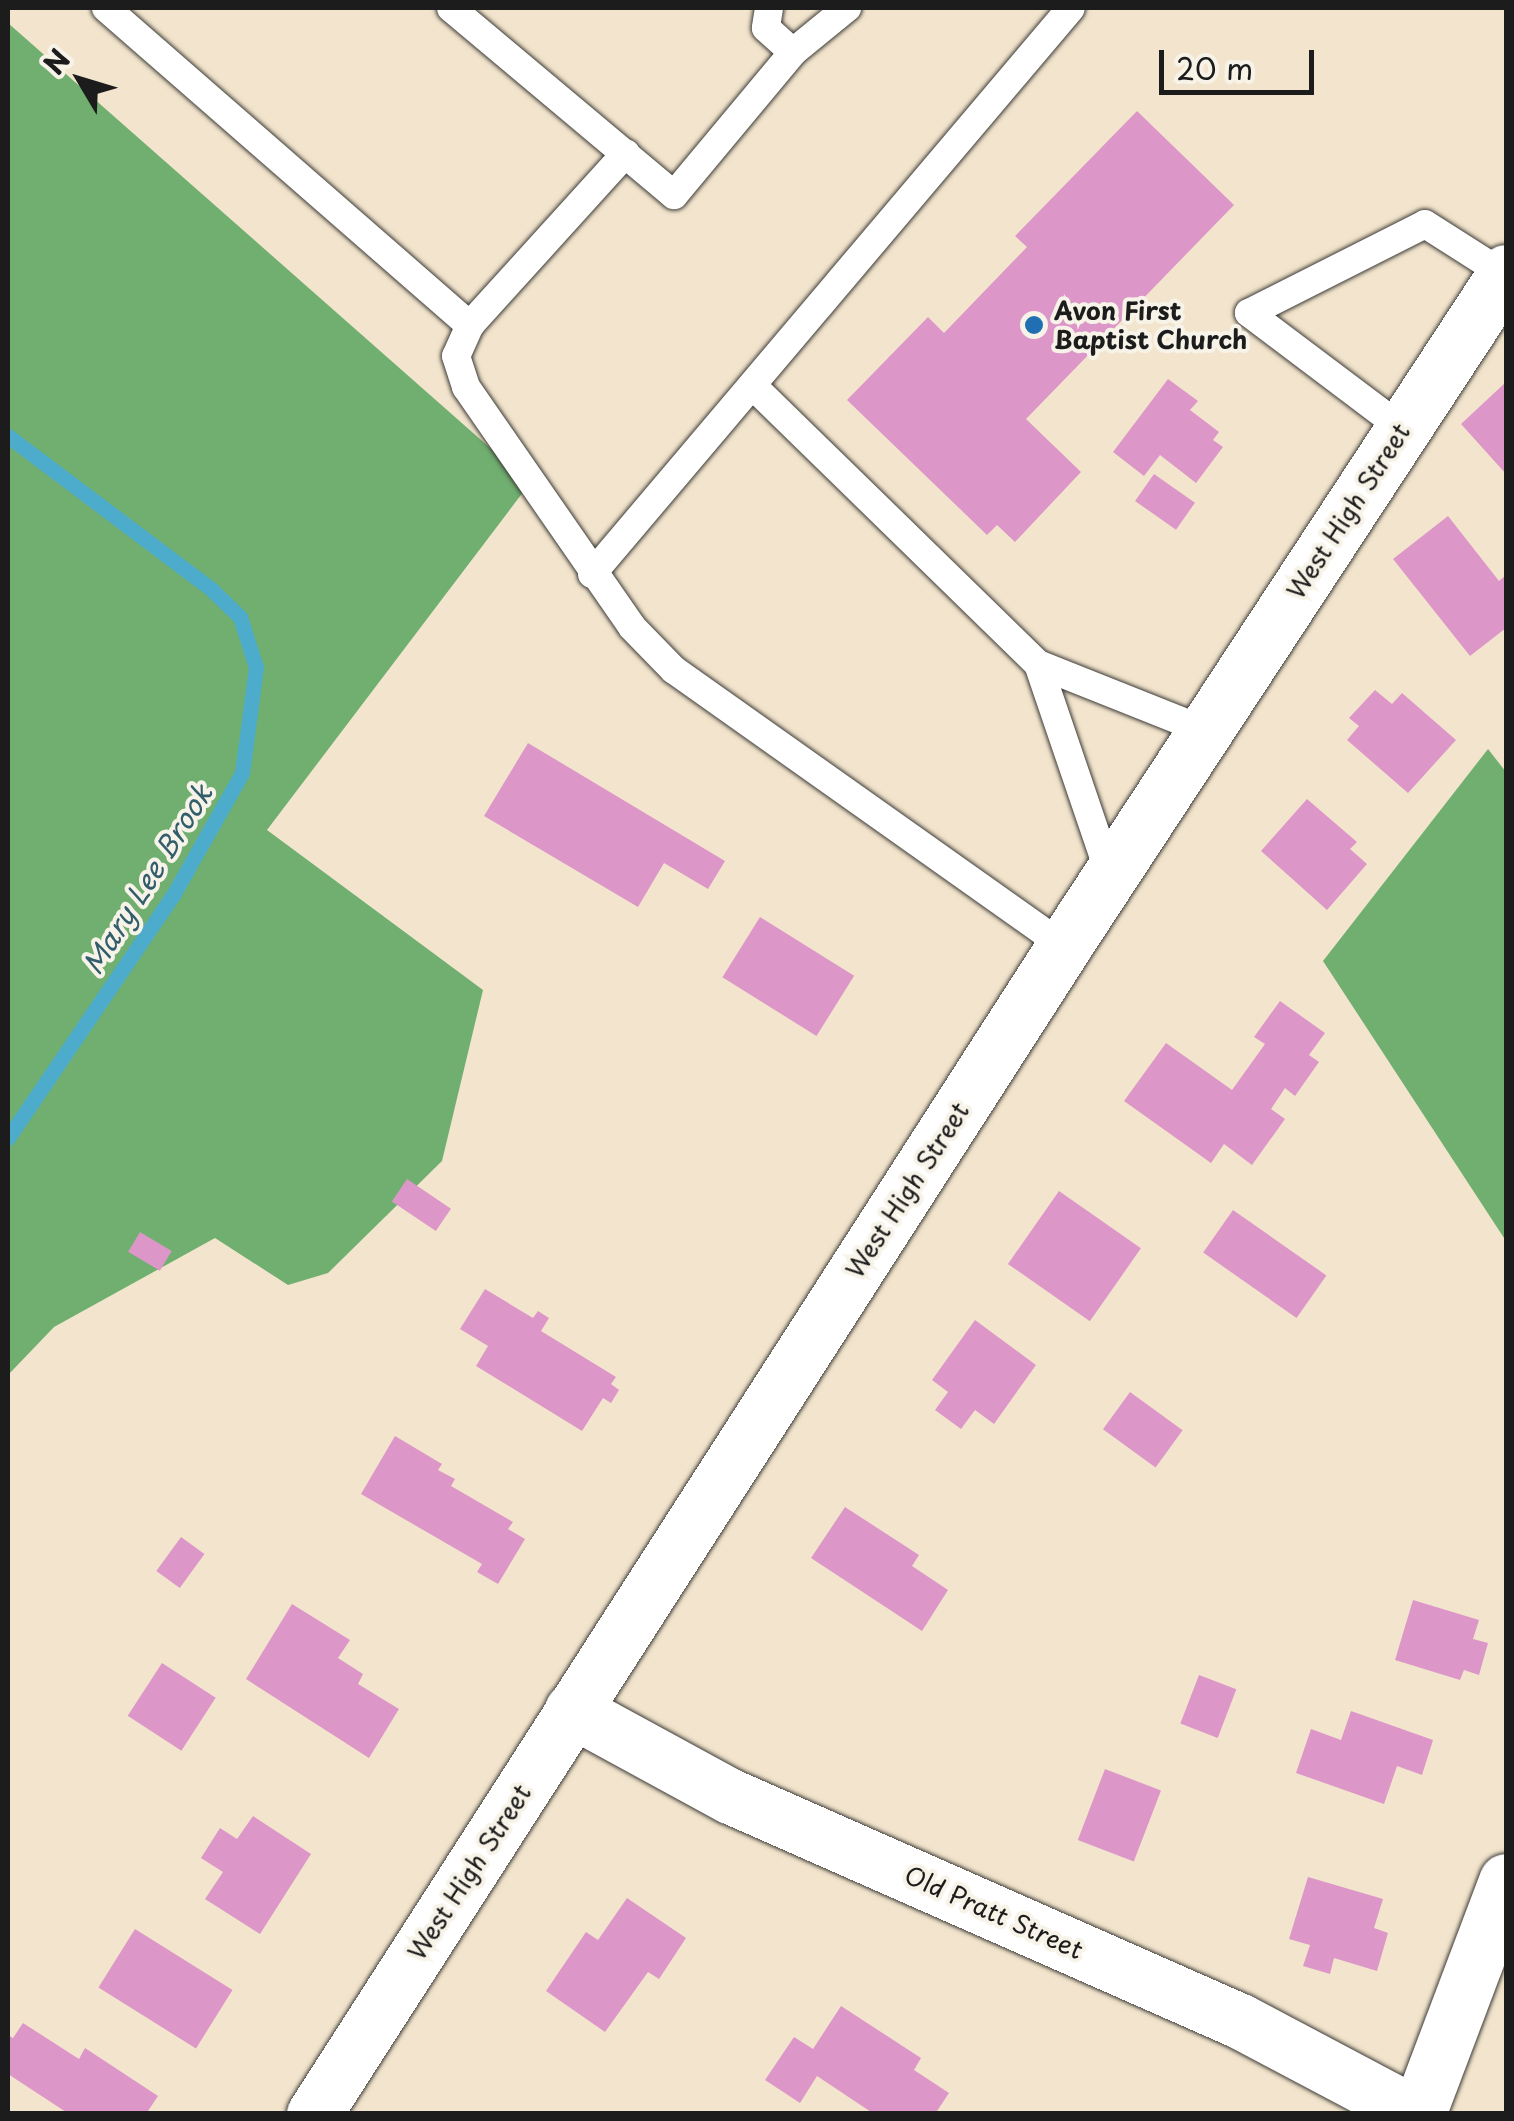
<!DOCTYPE html>
<html>
<head>
<meta charset="utf-8">
<style>
  body { margin:0 }
  #map { position:relative; width:1514px; height:2121px; overflow:hidden; background:#f3e5cd; font-family:"Playpen Sans",sans-serif }
  div>[style] { position:absolute }
  .forest>* { inset:0; background:#70af70 }
  .stream>* { height:15px; margin:-7.5px; padding:0 7.5px; transform-origin:7.5px; border-radius:7.5px; background:#4daccc }
  .building>* { inset:0; background:#dc97c8; transform-origin:0 0 }
  .roads { filter:drop-shadow(0 0 2px #3c3a37) drop-shadow(0 0 2px #3c3a37) }
  .service>* { height:28px; margin:-14px; padding:0 14px; transform-origin:14px; border-radius:14px; background:#fff }
  .minor>* { height:55px; margin:-27.5px; padding:0 27.5px; transform-origin:27.5px; border-radius:27.5px; background:#fff }
  .secondary>* { height:55px; margin:-27.5px; padding:0 27.5px; transform-origin:27.5px; border-radius:27.5px; background:#fff }
  .dots>* { width:28px; height:28px; translate:-50% -50%; box-sizing:border-box; border:5px solid #f7f3e8; border-radius:50% }
  span { translate:-50% -50%; white-space:nowrap; text-align:center; line-height:1.15; -webkit-text-stroke:8px #f7f3e8; paint-order:stroke }
  .poi-label { font-size:25px; color:#1c1c1c; font-weight:700 }
  .left { translate:0 -50%; text-align:left }
  .street-label { font-size:25px; color:#1c1c1c }
  .water-label { font-size:28px; color:#325d6b; font-style:italic }
  .frame { position:absolute; inset:0; border:10px solid #1c1c1c; pointer-events:none }
  .north { position:absolute; left:30px; top:30px; width:100px; height:100px; -webkit-text-stroke:8px #f7f3e8; paint-order:stroke; rotate:308deg; font-size:28px; font-weight:700; line-height:40px; text-align:center; color:#1c1c1c }
  .north::after { content:''; display:block; margin:auto; width:35px; height:45px; background:#1c1c1c; clip-path:polygon(50% 0,100% 100%,50% 72%,0 100%) }
  .scale { position:absolute; left:1159px; top:50px; width:155px; height:45px; box-sizing:border-box; border:5px solid #1c1c1c; border-top:0; padding-left:12px; font-size:30px; line-height:35px; white-space:nowrap; color:#1c1c1c; -webkit-text-stroke:8px #f7f3e8; paint-order:stroke }
</style>
</head>
<body>
<div id="map">
  <div class="forest">
    <i style="clip-path:polygon(8px 23px,530px 483px,267px 830px,483px 990px,442px 1161px,328px 1273px,288px 1285px,215px 1238px,54px 1327px,8px 1375px)"></i>
    <i style="clip-path:polygon(1488px 749px,1506px 772px,1506px 1241px,1323px 961px)"></i>
  </div>
  <div class="stream">
    <i style="left:8px;top:436px;width:256px;rotate:37deg"></i>
    <i style="left:212px;top:590px;width:39px;rotate:44deg"></i>
    <i style="left:240px;top:617px;width:52px;rotate:72.3deg"></i>
    <i style="left:256px;top:667px;width:107px;rotate:97.5deg"></i>
    <i style="left:242px;top:773px;width:140px;rotate:119.5deg"></i>
    <i style="left:173px;top:895px;width:294px;rotate:124.2deg"></i>
  </div>
  <div class="building">
    <i style="clip-path:polygon(1137px 111px,1234px 205px,1026px 419px,1081px 472px,1015px 542px,997px 525px,987px 535px,847px 400px,928px 317px,944px 333px,1027px 247px,1015px 236px)"></i>
    <i style="clip-path:polygon(1168px 379px,1198px 401px,1190px 410px,1219px 432px,1213px 440px,1223px 447px,1196px 483px,1160px 455px,1144px 476px,1113px 452px)"></i>
    <i style="clip-path:polygon(1506px 382px,1506px 474px,1461px 424px)"></i>
    <i style="left:1154px;top:474px;width:50px;height:33px;rotate:35deg"></i>
    <i style="clip-path:polygon(1448px 516px,1499px 581px,1506px 575px,1506px 628px,1470px 656px,1393px 559px)"></i>
    <i style="clip-path:polygon(1375px 690px,1392px 704px,1402px 693px,1456px 740px,1408px 793px,1347px 740px,1359px 726px,1349px 718px)"></i>
    <i style="clip-path:polygon(528px 743px,725px 861px,708px 889px,664px 863px,638px 907px,484px 816px)"></i>
    <i style="clip-path:polygon(1307px 799px,1357px 842px,1350px 849px,1367px 864px,1327px 910px,1261px 851px)"></i>
    <i style="left:760px;top:917px;width:111px;height:71px;rotate:32deg"></i>
    <i style="clip-path:polygon(1280px 1001px,1325px 1033px,1309px 1055px,1319px 1062px,1295px 1096px,1285px 1088px,1271px 1109px,1285px 1119px,1252px 1165px,1224px 1144px,1211px 1163px,1124px 1101px,1166px 1043px,1232px 1090px,1265px 1044px,1254px 1037px)"></i>
    <i style="left:407px;top:1179px;width:53px;height:27px;rotate:34deg"></i>
    <i style="left:1059px;top:1191px;width:100px;height:89px;rotate:35deg"></i>
    <i style="left:1233px;top:1210px;width:114px;height:52px;rotate:35deg"></i>
    <i style="left:140px;top:1232px;width:37px;height:23px;rotate:31deg"></i>
    <i style="clip-path:polygon(485px 1289px,533px 1318px,538px 1311px,549px 1318px,541px 1331px,616px 1377px,611px 1384px,619px 1390px,611px 1403px,603px 1398px,582px 1431px,476px 1366px,488px 1346px,460px 1329px)"></i>
    <i style="clip-path:polygon(975px 1320px,1036px 1365px,994px 1424px,975px 1410px,961px 1429px,935px 1410px,948px 1392px,932px 1380px)"></i>
    <i style="left:1130px;top:1392px;width:65px;height:46px;rotate:36deg"></i>
    <i style="clip-path:polygon(395px 1436px,442px 1464px,438px 1470px,455px 1479px,451px 1486px,513px 1522px,508px 1529px,525px 1539px,498px 1584px,477px 1572px,482px 1564px,361px 1494px)"></i>
    <i style="clip-path:polygon(845px 1507px,919px 1555px,912px 1566px,948px 1590px,922px 1631px,811px 1558px)"></i>
    <i style="left:181px;top:1537px;width:29px;height:42px;rotate:36deg"></i>
    <i style="clip-path:polygon(1413px 1600px,1479px 1620px,1473px 1639px,1488px 1643px,1479px 1675px,1464px 1670px,1460px 1680px,1395px 1660px)"></i>
    <i style="clip-path:polygon(292px 1604px,350px 1640px,338px 1658px,363px 1674px,358px 1684px,399px 1709px,369px 1758px,246px 1679px)"></i>
    <i style="left:162px;top:1663px;width:64px;height:63px;rotate:33deg"></i>
    <i style="left:1199px;top:1675px;width:40px;height:52px;rotate:21deg"></i>
    <i style="clip-path:polygon(1351px 1711px,1433px 1740px,1422px 1775px,1397px 1766px,1384px 1804px,1296px 1773px,1311px 1729px,1341px 1740px)"></i>
    <i style="left:1105px;top:1769px;width:60px;height:76px;rotate:21deg"></i>
    <i style="clip-path:polygon(253px 1816px,311px 1854px,260px 1934px,205px 1899px,223px 1872px,201px 1858px,220px 1828px,237px 1839px)"></i>
    <i style="clip-path:polygon(1308px 1877px,1383px 1899px,1374px 1928px,1388px 1933px,1377px 1971px,1334px 1958px,1330px 1974px,1303px 1966px,1310px 1945px,1289px 1939px)"></i>
    <i style="clip-path:polygon(627px 1898px,686px 1938px,659px 1979px,648px 1972px,605px 2032px,546px 1991px,586px 1932px,598px 1940px)"></i>
    <i style="left:135px;top:1929px;width:115px;height:69px;rotate:32deg"></i>
    <i style="clip-path:polygon(841px 2006px,921px 2058px,914px 2070px,949px 2093px,935px 2114px,874px 2114px,817px 2076px,800px 2103px,765px 2080px,794px 2037px,813px 2049px)"></i>
    <i style="clip-path:polygon(23px 2023px,79px 2059px,85px 2048px,158px 2096px,146px 2114px,69px 2114px,8px 2074px,8px 2035px,13px 2038px)"></i>
  </div>
  <div class="roads">
    <div class="service">
      <i style="left:106px;top:8px;width:483px;rotate:41.1deg"></i>
      <i style="left:470px;top:325px;width:232px;rotate:-47.8deg"></i>
      <i style="left:451px;top:8px;width:291px;rotate:40deg"></i>
      <i style="left:674px;top:195px;width:186px;rotate:-50.2deg"></i>
      <i style="left:793px;top:52px;width:70px;rotate:-39.2deg"></i>
      <i style="left:769px;top:8px;width:20px;rotate:99deg"></i>
      <i style="left:766px;top:28px;width:36px;rotate:42deg"></i>
      <i style="left:470px;top:325px;width:34px;rotate:114deg"></i>
      <i style="left:456px;top:356px;width:33px;rotate:72deg"></i>
      <i style="left:466px;top:387px;width:292px;rotate:55.3deg"></i>
      <i style="left:632px;top:627px;width:60px;rotate:45.7deg"></i>
      <i style="left:674px;top:670px;width:478px;rotate:35.3deg"></i>
      <i style="left:753px;top:386px;width:398px;rotate:44.3deg"></i>
      <i style="left:1038px;top:664px;width:179px;rotate:21.7deg"></i>
      <i style="left:1403px;top:429px;width:193px;rotate:-143deg"></i>
      <i style="left:1249px;top:313px;width:197px;rotate:-26.8deg"></i>
      <i style="left:1425px;top:224px;width:95px;rotate:32.5deg"></i>
      <i style="left:592px;top:574px;width:741px;rotate:-49.76deg"></i>
      <i style="left:1038px;top:664px;width:223px;rotate:71.2deg"></i>
    </div>
    <div class="minor">
      <i style="left:572px;top:1710px;width:180px;rotate:28.6deg"></i>
      <i style="left:730px;top:1796px;width:557px;rotate:23.81deg"></i>
      <i style="left:1240px;top:2021px;width:199px;rotate:27.9deg"></i>
      <i style="left:1418px;top:2114px;width:249px;rotate:-69.3deg"></i>
    </div>
    <div class="secondary">
      <i style="left:314px;top:2114px;width:1388px;rotate:-57.29deg"></i>
      <i style="left:1064px;top:946px;width:806px;rotate:-56.74deg"></i>
    </div>
  </div>
  <div class="dots">
    <i style="left:1034px;top:325px;background:#1f6fb2"></i>
  </div>
  <div class="poi-label">
    <span class="left" style="left:1054px;top:325px">Avon First<br>Baptist Church</span>
  </div>
  <div class="street-label">
    <span style="left:1348px;top:511px;rotate:-57deg">West High Street</span>
    <span style="left:907px;top:1190px;rotate:-57deg">West High Street</span>
    <span style="left:469px;top:1872px;rotate:-57deg">West High Street</span>
    <span style="left:994px;top:1912px;rotate:24deg">Old Pratt Street</span>
  </div>
  <div class="water-label">
    <span style="left:147px;top:879px;rotate:-58deg">Mary Lee Brook</span>
  </div>
  <div class="frame"></div>
  <div class="north">N</div>
  <div class="scale">20 m</div>
</div>
</body>
</html>
